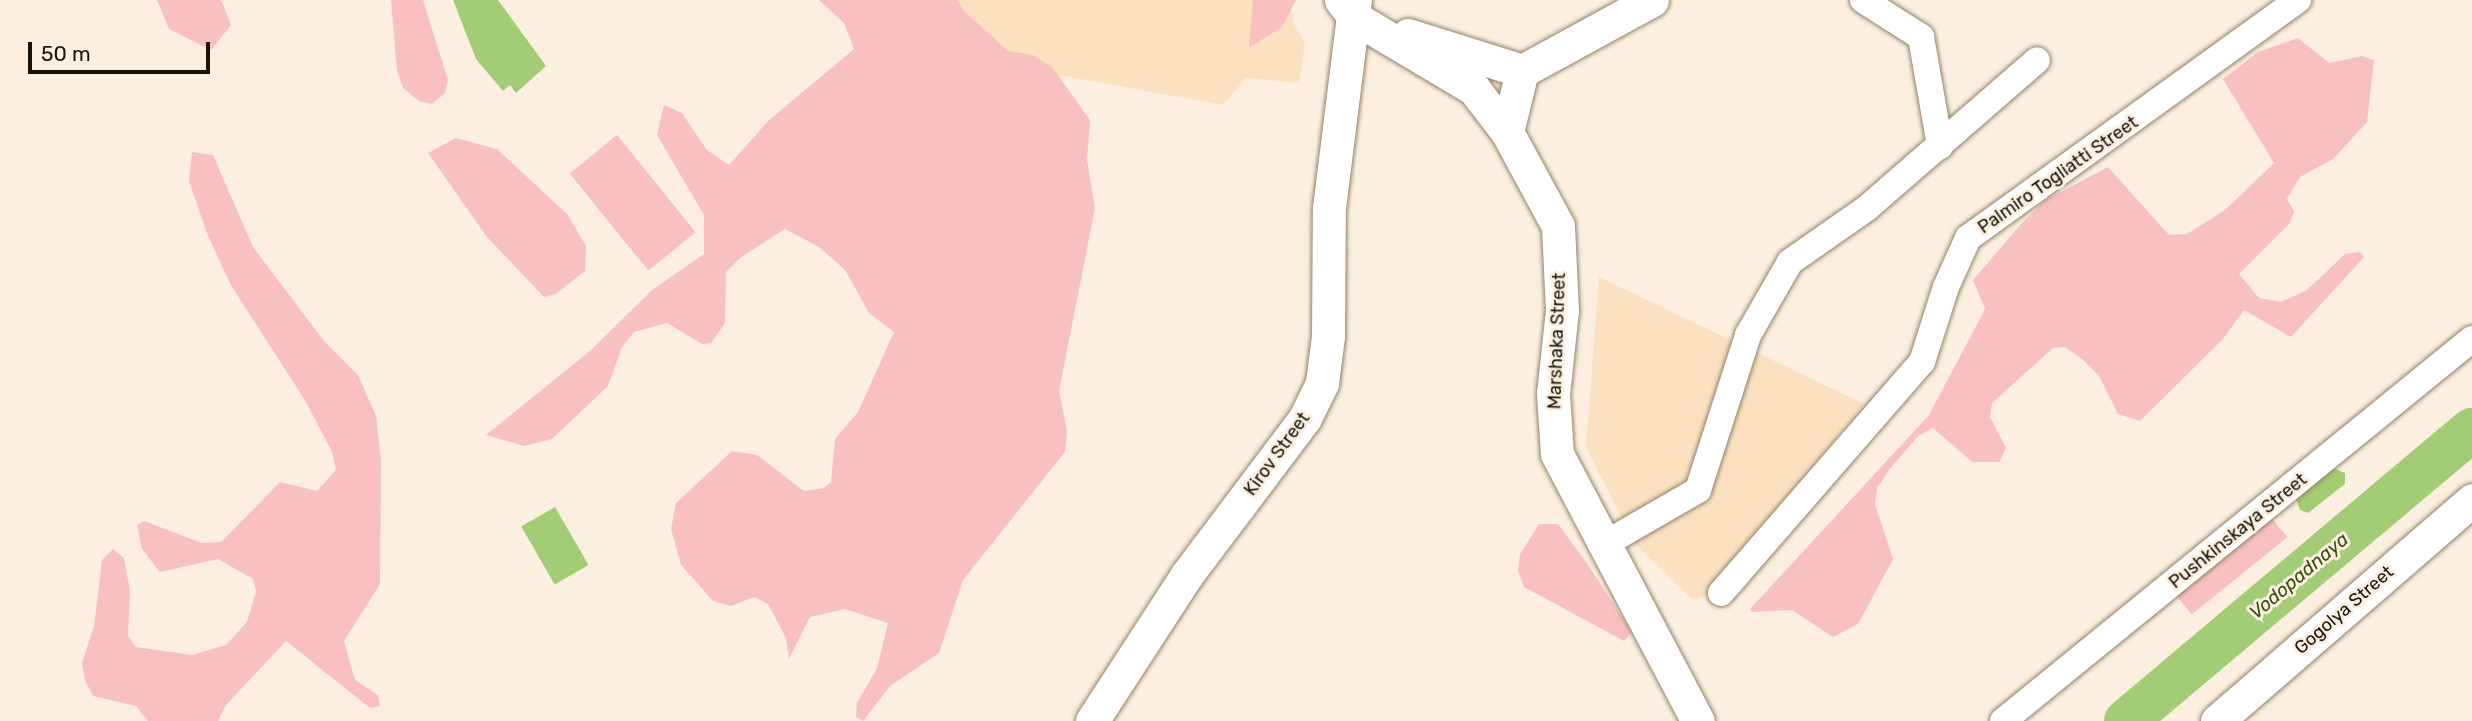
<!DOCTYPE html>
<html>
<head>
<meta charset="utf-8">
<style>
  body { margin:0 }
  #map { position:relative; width:2472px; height:721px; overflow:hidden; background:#fcefdf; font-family:Rubik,sans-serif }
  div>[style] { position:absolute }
  .built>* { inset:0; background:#fbe1bf }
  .green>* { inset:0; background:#f8c1bf; transform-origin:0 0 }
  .water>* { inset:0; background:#a2cc75; transform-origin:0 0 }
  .river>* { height:44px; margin:-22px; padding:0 22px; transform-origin:22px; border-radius:22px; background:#a2cc75 }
  .roads { filter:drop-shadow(0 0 2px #938167) drop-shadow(0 0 2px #938167) }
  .minor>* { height:26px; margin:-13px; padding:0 13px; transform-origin:13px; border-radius:13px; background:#fff }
  .major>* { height:33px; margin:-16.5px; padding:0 16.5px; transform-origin:16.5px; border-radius:16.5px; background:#fff }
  span { translate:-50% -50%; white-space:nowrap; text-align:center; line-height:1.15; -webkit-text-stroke:6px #fcefdf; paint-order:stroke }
  .street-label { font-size:18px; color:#1a1309 }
  .water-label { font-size:19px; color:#365013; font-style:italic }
  .scale { position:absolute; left:28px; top:42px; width:182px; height:32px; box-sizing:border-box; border:4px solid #1a1309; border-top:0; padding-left:9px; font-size:21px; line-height:24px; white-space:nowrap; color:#1a1309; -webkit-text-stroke:5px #fcefdf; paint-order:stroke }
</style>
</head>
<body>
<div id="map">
  <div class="built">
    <i style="clip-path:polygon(877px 0,1290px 0,1295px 27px,1305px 42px,1299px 83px,1246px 78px,1223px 105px,982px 61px)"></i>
    <i style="clip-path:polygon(1599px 277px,1864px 404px,1708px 595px,1693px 600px,1636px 545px,1586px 447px)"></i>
  </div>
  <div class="green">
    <i style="clip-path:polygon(157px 0,221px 0,231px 25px,211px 50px,169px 29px)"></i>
    <i style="clip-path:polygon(391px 0,423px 0,448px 80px,445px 93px,432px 104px,419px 101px,403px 88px,397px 71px)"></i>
    <i style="clip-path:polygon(819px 0,958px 0,963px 10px,1008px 51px,1033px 55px,1052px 67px,1090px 120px,1087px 160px,1095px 208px,1059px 391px,1067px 431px,1065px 452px,963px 580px,939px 653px,890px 686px,863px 721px,856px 717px,857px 703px,877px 668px,888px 623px,845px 609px,810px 617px,789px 659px,786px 638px,768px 604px,754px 597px,731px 606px,713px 601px,681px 565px,671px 529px,676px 503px,732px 451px,757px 455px,804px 491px,824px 488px,831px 482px,835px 439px,858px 412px,894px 332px,869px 313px,845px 270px,819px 247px,785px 229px,740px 258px,726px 272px,725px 323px,711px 343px,702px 344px,667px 323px,634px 332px,622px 347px,608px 386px,552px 439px,524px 446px,486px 435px,591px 350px,652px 290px,704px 254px,704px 215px,657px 135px,664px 105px,682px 113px,707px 150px,729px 165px,768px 121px,854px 49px,844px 23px)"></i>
    <i style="clip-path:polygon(1253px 0,1296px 0,1282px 27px,1249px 48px)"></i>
    <i style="clip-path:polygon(2298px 38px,2329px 63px,2362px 56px,2374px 60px,2367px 122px,2333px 159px,2300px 177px,2287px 199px,2294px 211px,2290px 223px,2239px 274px,2259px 298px,2281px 302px,2307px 290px,2345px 254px,2360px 252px,2364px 257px,2291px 337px,2244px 310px,2223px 339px,2140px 421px,2118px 414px,2099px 376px,2083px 360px,2065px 347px,2053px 348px,1992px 403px,1990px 417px,2006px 448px,1999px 462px,1972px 462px,1933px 428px,1918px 436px,1889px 470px,1877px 488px,1875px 504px,1893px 559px,1858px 624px,1833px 637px,1792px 610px,1752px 612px,1750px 609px,1929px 415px,1985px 309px,1973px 280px,2022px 223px,2046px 200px,2108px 167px,2169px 235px,2187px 234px,2225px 210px,2274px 163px,2223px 79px,2258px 52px)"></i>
    <i style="left:617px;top:135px;width:125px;height:61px;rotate:51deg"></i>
    <i style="clip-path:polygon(456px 138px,497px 149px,567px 214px,586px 246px,585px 271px,556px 294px,544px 297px,487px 237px,428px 153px)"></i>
    <i style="clip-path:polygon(192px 152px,213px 155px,253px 247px,324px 341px,358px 375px,376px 416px,381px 460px,380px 584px,344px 641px,355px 680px,378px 695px,380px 706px,370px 708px,286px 641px,226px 705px,218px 721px,148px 721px,136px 706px,93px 696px,85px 680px,82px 663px,94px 626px,102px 560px,113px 549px,124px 558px,130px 591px,128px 636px,136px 647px,192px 655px,226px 645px,247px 622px,256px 591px,253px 579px,218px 559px,160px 572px,142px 549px,137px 525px,144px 521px,202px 543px,221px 542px,280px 482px,317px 491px,336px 470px,332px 452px,306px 402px,231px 285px,208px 236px,189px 181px)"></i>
    <i style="left:2271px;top:517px;width:26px;height:123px;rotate:51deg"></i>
    <i style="clip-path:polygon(1539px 524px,1558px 524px,1586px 562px,1632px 632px,1624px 641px,1524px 587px,1518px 571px,1520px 554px)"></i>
  </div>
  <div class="water">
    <i style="clip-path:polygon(453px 0,498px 0,546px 66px,516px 93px,510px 85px,503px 91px,476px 59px)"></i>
    <i style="clip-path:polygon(2333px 468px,2345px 473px,2345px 484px,2308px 513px,2300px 510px,2296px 498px)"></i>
    <i style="left:555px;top:507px;width:67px;height:39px;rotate:60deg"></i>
  </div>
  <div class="river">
    <i style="left:2126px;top:721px;width:452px;rotate:-40.1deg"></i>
  </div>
  <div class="roads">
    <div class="minor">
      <i style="left:1863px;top:0;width:69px;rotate:32.5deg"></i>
      <i style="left:1921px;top:37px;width:111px;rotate:80.1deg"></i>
      <i style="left:1615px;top:538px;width:96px;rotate:-30deg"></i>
      <i style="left:1698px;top:490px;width:163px;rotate:-72.1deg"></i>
      <i style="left:1748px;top:335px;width:84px;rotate:-60.1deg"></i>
      <i style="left:1790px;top:262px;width:94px;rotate:-35deg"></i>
      <i style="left:1867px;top:208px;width:225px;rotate:-41deg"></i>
      <i style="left:1721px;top:593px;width:306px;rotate:-49deg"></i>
      <i style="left:1922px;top:362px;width:79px;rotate:-72.3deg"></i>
      <i style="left:1946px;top:287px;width:54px;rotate:-65.8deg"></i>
      <i style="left:1968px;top:238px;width:407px;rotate:-35.8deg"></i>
      <i style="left:2003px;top:721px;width:605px;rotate:-39.16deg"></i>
    </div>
    <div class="major">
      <i style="left:1341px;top:0;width:23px;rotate:52deg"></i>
      <i style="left:1355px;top:18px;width:139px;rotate:30.8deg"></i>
      <i style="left:1474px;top:89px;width:54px;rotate:52.5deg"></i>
      <i style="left:1507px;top:132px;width:107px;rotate:61.5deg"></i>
      <i style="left:1558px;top:226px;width:84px;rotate:87.3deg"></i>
      <i style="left:1562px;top:310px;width:84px;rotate:96.1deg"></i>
      <i style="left:1553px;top:394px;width:60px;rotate:86.2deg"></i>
      <i style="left:1557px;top:454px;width:302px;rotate:62.2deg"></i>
      <i style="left:1408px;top:35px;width:120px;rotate:17.5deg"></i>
      <i style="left:1507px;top:132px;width:63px;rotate:-76.2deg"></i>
      <i style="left:1522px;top:71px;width:148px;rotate:-28.6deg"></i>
      <i style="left:1092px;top:721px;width:173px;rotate:-57deg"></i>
      <i style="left:1186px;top:576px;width:198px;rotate:-53deg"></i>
      <i style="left:1305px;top:418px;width:39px;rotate:-64deg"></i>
      <i style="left:1322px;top:383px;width:47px;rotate:-82.7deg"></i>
      <i style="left:1328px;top:336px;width:128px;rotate:-89.6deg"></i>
      <i style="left:1329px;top:208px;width:210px;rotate:-82.9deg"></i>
      <i style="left:2217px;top:721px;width:337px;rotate:-40.9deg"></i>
    </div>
  </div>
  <div class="street-label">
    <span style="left:2058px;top:175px;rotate:-35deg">Palmiro Togliatti Street</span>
    <span style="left:1557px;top:341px;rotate:-88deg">Marshaka Street</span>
    <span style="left:1277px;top:454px;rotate:-54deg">Kirov Street</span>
    <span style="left:2238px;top:531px;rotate:-39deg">Pushkinskaya Street</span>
    <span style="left:2344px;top:610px;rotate:-41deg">Gogolya Street</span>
  </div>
  <div class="water-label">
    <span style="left:2299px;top:576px;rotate:-40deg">Vodopadnaya</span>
  </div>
  <div class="scale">50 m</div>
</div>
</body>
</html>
